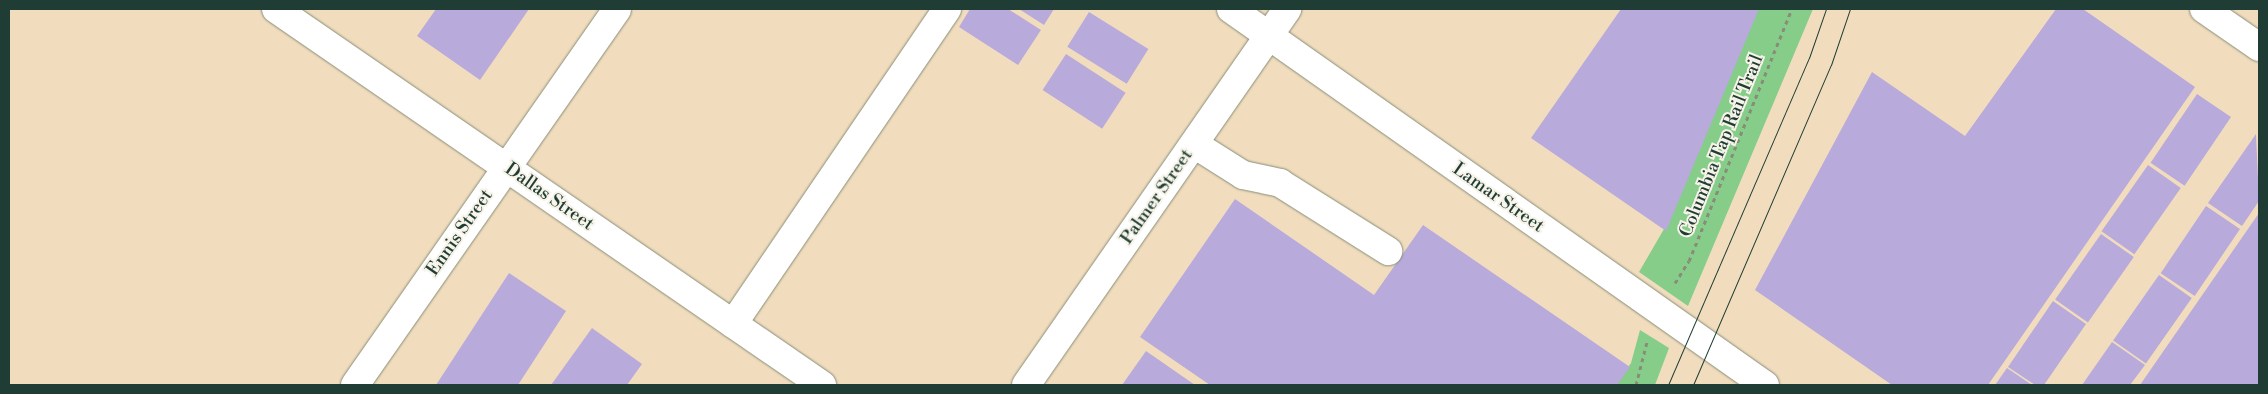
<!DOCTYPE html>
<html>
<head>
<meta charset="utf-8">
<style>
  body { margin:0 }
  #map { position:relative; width:2268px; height:394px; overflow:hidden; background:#f1ddbe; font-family:"Libre Bodoni",serif }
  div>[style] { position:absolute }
  .green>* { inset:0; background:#85cd89 }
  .building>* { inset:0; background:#b8aadb; transform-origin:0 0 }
  .path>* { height:3px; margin-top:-1.5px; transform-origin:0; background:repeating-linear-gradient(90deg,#888d79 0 4px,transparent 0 8px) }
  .roads { filter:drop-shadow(0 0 1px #888d79) drop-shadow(0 0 1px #888d79) }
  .minor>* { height:28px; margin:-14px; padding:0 14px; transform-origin:14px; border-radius:14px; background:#fff }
  .tram>* { height:1px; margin:-0.5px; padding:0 0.5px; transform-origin:0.5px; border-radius:0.5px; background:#1f3d34 }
  span { translate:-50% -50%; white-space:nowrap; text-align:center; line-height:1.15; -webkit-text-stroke:4px #f7f3e8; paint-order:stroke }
  .street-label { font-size:18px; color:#1f3d34 }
  .frame { position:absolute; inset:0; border:10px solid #1f3d34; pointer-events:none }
</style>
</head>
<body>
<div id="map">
  <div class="green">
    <i style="clip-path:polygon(1758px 9px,1813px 9px,1688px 306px,1639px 272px,1664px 229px)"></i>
    <i style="clip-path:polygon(1640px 330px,1669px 348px,1655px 385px,1616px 385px,1631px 363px)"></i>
  </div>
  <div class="building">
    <i style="clip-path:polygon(436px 9px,529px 9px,480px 80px,417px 36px)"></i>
    <i style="clip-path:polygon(970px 9px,1008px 9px,1041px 30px,1018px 65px,959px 27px)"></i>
    <i style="clip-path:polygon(1019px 9px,1054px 9px,1044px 25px)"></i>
    <i style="clip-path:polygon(1621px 9px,1759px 9px,1666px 231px,1531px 138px)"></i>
    <i style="clip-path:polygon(2056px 9px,2083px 9px,2195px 87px,1988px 385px,1892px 385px,1755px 290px,1872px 72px,1965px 136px)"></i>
    <i style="left:1089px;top:12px;width:70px;height:41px;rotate:32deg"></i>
    <i style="left:1066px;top:54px;width:71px;height:43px;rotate:33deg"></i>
    <i style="left:2197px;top:94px;width:41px;height:83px;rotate:34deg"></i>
    <i style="clip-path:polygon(2256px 134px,2259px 201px,2242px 226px,2208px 203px)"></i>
    <i style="left:2148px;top:165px;width:40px;height:81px;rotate:35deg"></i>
    <i style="clip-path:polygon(1235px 199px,1374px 295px,1423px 225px,1630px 367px,1617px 385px,1210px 385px,1140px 337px)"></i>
    <i style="left:2206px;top:206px;width:41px;height:81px;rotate:34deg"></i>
    <i style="clip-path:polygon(2259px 213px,2259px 385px,2140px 385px)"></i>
    <i style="left:2101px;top:234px;width:40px;height:80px;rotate:35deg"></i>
    <i style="clip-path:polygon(509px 273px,566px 311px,518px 385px,436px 385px)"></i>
    <i style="left:2159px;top:275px;width:40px;height:80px;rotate:35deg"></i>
    <i style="clip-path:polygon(2053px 301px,2086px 324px,2044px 385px,2035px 385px,2008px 367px)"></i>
    <i style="clip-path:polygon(592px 328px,642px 364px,627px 385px,551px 385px)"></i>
    <i style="clip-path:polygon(2112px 342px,2145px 365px,2130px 385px,2082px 385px)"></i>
    <i style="clip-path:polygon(1146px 351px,1195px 385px,1122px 385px)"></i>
    <i style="clip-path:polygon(2007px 368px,2032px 385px,1995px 385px)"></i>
  </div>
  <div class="path">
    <i style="left:1675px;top:283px;width:26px;rotate:-58deg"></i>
    <i style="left:1689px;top:261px;width:272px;rotate:-67.8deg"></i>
    <i style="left:1636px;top:385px;width:44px;rotate:-75.7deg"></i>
  </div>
  <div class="roads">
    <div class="minor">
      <i style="left:276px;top:9px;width:663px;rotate:34.55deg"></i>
      <i style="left:1231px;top:9px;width:653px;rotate:35.15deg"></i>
      <i style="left:2204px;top:9px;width:67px;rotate:34.6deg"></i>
      <i style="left:1194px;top:144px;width:58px;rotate:32.3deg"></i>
      <i style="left:1243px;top:175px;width:38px;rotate:12deg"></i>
      <i style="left:1280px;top:183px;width:128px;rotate:32.2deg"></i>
      <i style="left:733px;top:324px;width:381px;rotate:-55.8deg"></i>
      <i style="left:355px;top:385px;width:458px;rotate:-55.1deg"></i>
      <i style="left:1026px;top:385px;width:458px;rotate:-55.2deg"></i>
    </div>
  </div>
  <div class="tram">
    <i style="left:1668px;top:385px;width:356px;rotate:-66.7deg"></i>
    <i style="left:1809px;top:58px;width:52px;rotate:-70.9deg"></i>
    <i style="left:1693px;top:385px;width:348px;rotate:-66.7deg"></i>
    <i style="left:1831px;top:65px;width:59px;rotate:-71.3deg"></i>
  </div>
  <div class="street-label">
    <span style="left:1722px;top:146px;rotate:-68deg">Columbia Tap Rail Trail</span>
    <span style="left:549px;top:197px;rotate:35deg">Dallas Street</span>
    <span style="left:1157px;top:197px;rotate:-55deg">Palmer Street</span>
    <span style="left:1498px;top:198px;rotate:35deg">Lamar Street</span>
    <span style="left:460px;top:233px;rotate:-55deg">Ennis Street</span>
  </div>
  <div class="frame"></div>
</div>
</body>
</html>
